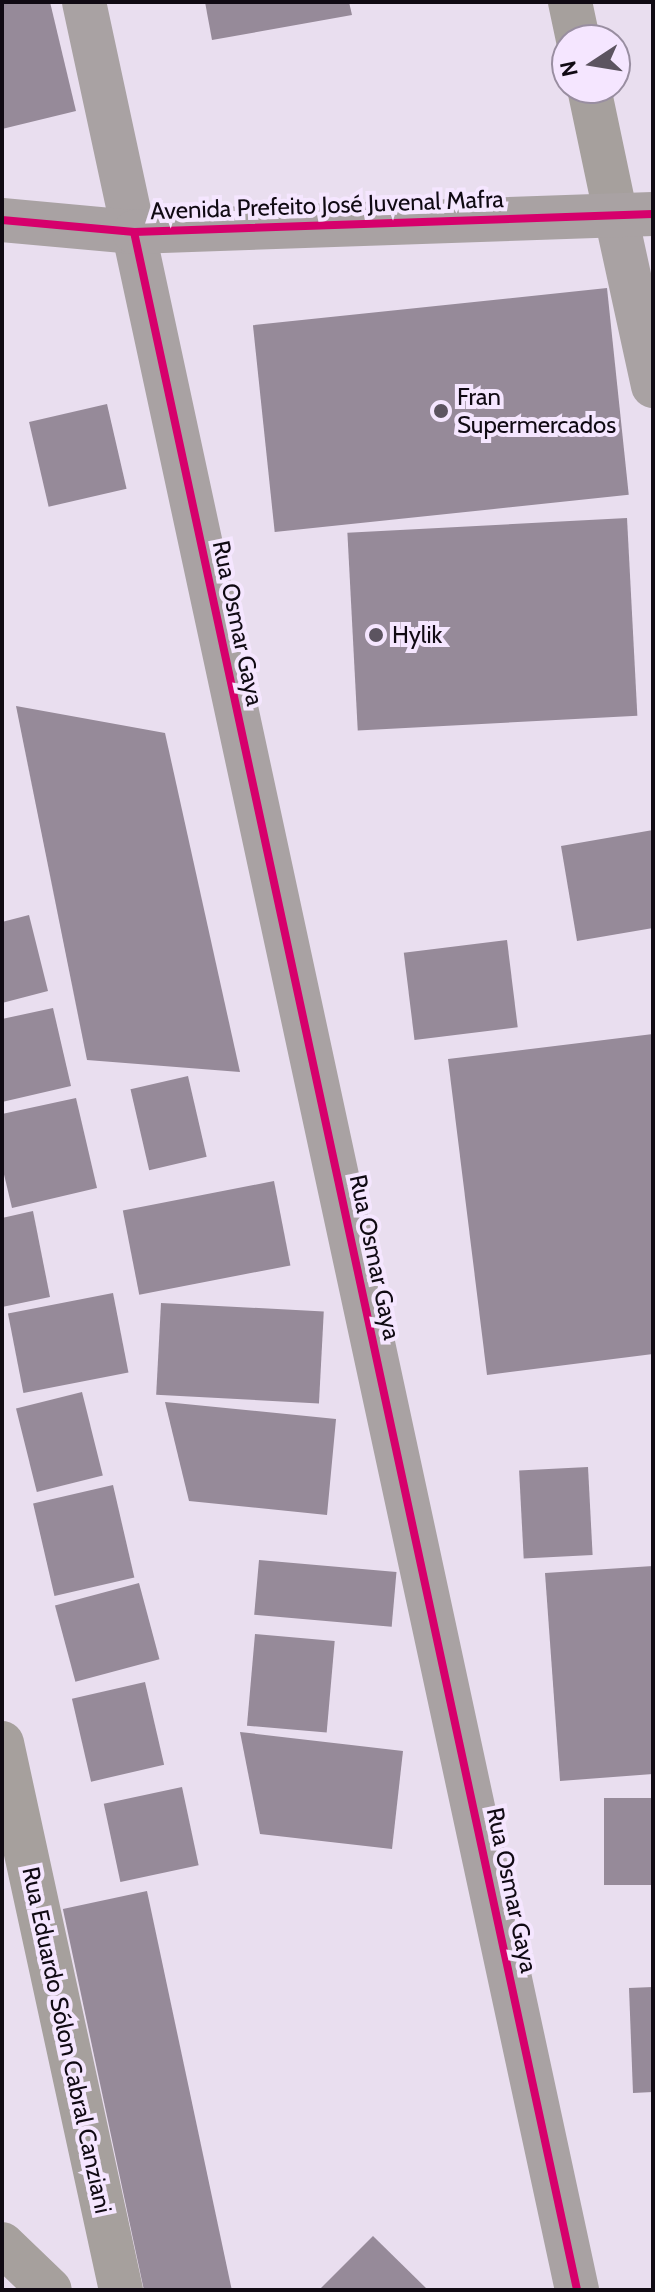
<!DOCTYPE html>
<html>
<head>
<meta charset="utf-8">
<style>
  body { margin:0 }
  #map { position:relative; width:655px; height:2292px; overflow:hidden; background:#e9deef; font-family:Cabin,sans-serif }
  div>[style] { position:absolute }
  .building>* { inset:0; background:#968a99; transform-origin:0 0 }
  .minor>* { height:44px; margin:-22px; padding:0 22px; transform-origin:22px; border-radius:22px; background:#a6a09d }
  .major>* { height:44px; margin:-22px; padding:0 22px; transform-origin:22px; border-radius:22px; background:#a9a2a3 }
  .cycleway>* { height:8px; margin:-4px; padding:0 4px; transform-origin:4px; border-radius:4px; background:#d6006c }
  .dots>* { width:22px; height:22px; translate:-50% -50%; box-sizing:border-box; border:4px solid #f5e6ff; border-radius:50% }
  span { translate:-50% -50%; white-space:nowrap; text-align:center; line-height:1.15; -webkit-text-stroke:8px #f5e6ff; paint-order:stroke }
  .street-label { font-size:24px; color:#100a13 }
  .poi-label { font-size:24px; color:#100a13 }
  .left { translate:0 -50%; text-align:left }
  .frame { position:absolute; inset:0; border:4px solid #100a13; pointer-events:none }
  .north { position:absolute; left:551px; top:24px; width:80px; height:80px; box-sizing:border-box; background:#f5e6ff; border:2px solid #998ea1; border-radius:50%; rotate:258deg; font-size:22px; font-weight:700; line-height:32px; text-align:center; color:#100a13 }
  .north::after { content:''; display:block; margin:auto; width:28px; height:36px; background:#5c5460; clip-path:polygon(50% 0,100% 100%,50% 72%,0 100%) }
</style>
</head>
<body>
<div id="map">
  <div class="building">
    <i style="clip-path:polygon(2px 2px,50px 2px,76px 111px,2px 129px)"></i>
    <i style="clip-path:polygon(205px 2px,349px 2px,352px 15px,212px 40px)"></i>
    <i style="left:607px;top:288px;width:208px;height:356px;rotate:84deg"></i>
    <i style="left:107px;top:404px;width:87px;height:80px;rotate:77deg"></i>
    <i style="left:627px;top:518px;width:198px;height:280px;rotate:87deg"></i>
    <i style="clip-path:polygon(16px 706px,165px 733px,240px 1072px,87px 1060px)"></i>
    <i style="clip-path:polygon(653px 830px,653px 928px,577px 941px,561px 846px)"></i>
    <i style="clip-path:polygon(29px 915px,48px 991px,2px 1003px,2px 922px)"></i>
    <i style="left:507px;top:940px;width:88px;height:104px;rotate:83deg"></i>
    <i style="clip-path:polygon(53px 1008px,71px 1086px,2px 1102px,2px 1019px)"></i>
    <i style="clip-path:polygon(653px 1034px,653px 1354px,487px 1375px,448px 1059px)"></i>
    <i style="left:188px;top:1076px;width:83px;height:59px;rotate:77deg"></i>
    <i style="clip-path:polygon(76px 1098px,97px 1188px,12px 1208px,2px 1166px,2px 1114px)"></i>
    <i style="left:274px;top:1181px;width:86px;height:154px;rotate:79deg"></i>
    <i style="clip-path:polygon(33px 1211px,50px 1297px,2px 1307px,2px 1218px)"></i>
    <i style="left:113px;top:1293px;width:81px;height:107px;rotate:79deg"></i>
    <i style="left:161px;top:1303px;width:163px;height:92px;rotate:3deg"></i>
    <i style="left:82px;top:1392px;width:86px;height:68px;rotate:76deg"></i>
    <i style="clip-path:polygon(165px 1402px,336px 1419px,327px 1515px,189px 1501px)"></i>
    <i style="left:588px;top:1467px;width:88px;height:69px;rotate:87deg"></i>
    <i style="left:113px;top:1485px;width:95px;height:82px;rotate:77deg"></i>
    <i style="left:259px;top:1560px;width:138px;height:55px;rotate:5deg"></i>
    <i style="clip-path:polygon(653px 1566px,653px 1774px,560px 1781px,545px 1573px)"></i>
    <i style="left:139px;top:1583px;width:79px;height:87px;rotate:75deg"></i>
    <i style="left:255px;top:1634px;width:80px;height:92px;rotate:5deg"></i>
    <i style="left:145px;top:1682px;width:85px;height:75px;rotate:77deg"></i>
    <i style="clip-path:polygon(240px 1732px,403px 1751px,392px 1849px,260px 1834px)"></i>
    <i style="left:182px;top:1787px;width:80px;height:80px;rotate:78deg"></i>
    <i style="left:653px;top:1798px;width:87px;height:49px;rotate:90deg"></i>
    <i style="left:147px;top:1891px;width:408px;height:86px;rotate:78deg"></i>
    <i style="clip-path:polygon(653px 1987px,653px 2092px,633px 2093px,629px 1988px)"></i>
    <i style="clip-path:polygon(373px 2236px,428px 2290px,319px 2290px)"></i>
  </div>
  <div class="minor">
    <i style="left:570px;top:2px;width:39px;rotate:78deg"></i>
    <i style="left:589px;top:88px;width:131px;rotate:78.1deg"></i>
    <i style="left:2px;top:1743px;width:560px;rotate:77.73deg"></i>
    <i style="left:2px;top:2244px;width:66px;rotate:43.8deg"></i>
  </div>
  <div class="major">
    <i style="left:84px;top:2px;width:2341px;rotate:77.84deg"></i>
    <i style="left:616px;top:216px;width:174px;rotate:77.7deg"></i>
    <i style="left:2px;top:220px;width:133px;rotate:5.2deg"></i>
    <i style="left:134px;top:232px;width:519px;rotate:-1.99deg"></i>
  </div>
  <div class="cycleway">
    <i style="left:2px;top:220px;width:133px;rotate:5.2deg"></i>
    <i style="left:134px;top:232px;width:519px;rotate:-1.99deg"></i>
    <i style="left:134px;top:232px;width:2105px;rotate:77.85deg"></i>
  </div>
  <div class="dots">
    <i style="left:441px;top:411px;background:#5c5460"></i>
    <i style="left:376px;top:635px;background:#5c5460"></i>
  </div>
  <div class="street-label">
    <span style="left:327px;top:205px;rotate:-2deg">Avenida Prefeito José Juvenal Mafra</span>
    <span style="left:238px;top:623px;rotate:78deg">Rua Osmar Gaya</span>
    <span style="left:375px;top:1257px;rotate:78deg">Rua Osmar Gaya</span>
    <span style="left:512px;top:1890px;rotate:78deg">Rua Osmar Gaya</span>
    <span style="left:67px;top:2040px;rotate:78deg">Rua Eduardo Sólon Cabral Canziani</span>
  </div>
  <div class="poi-label">
    <span class="left" style="left:457px;top:411px">Fran<br>Supermercados</span>
    <span class="left" style="left:392px;top:635px">Hylik</span>
  </div>
  <div class="frame"></div>
  <div class="north">N</div>
</div>
</body>
</html>
